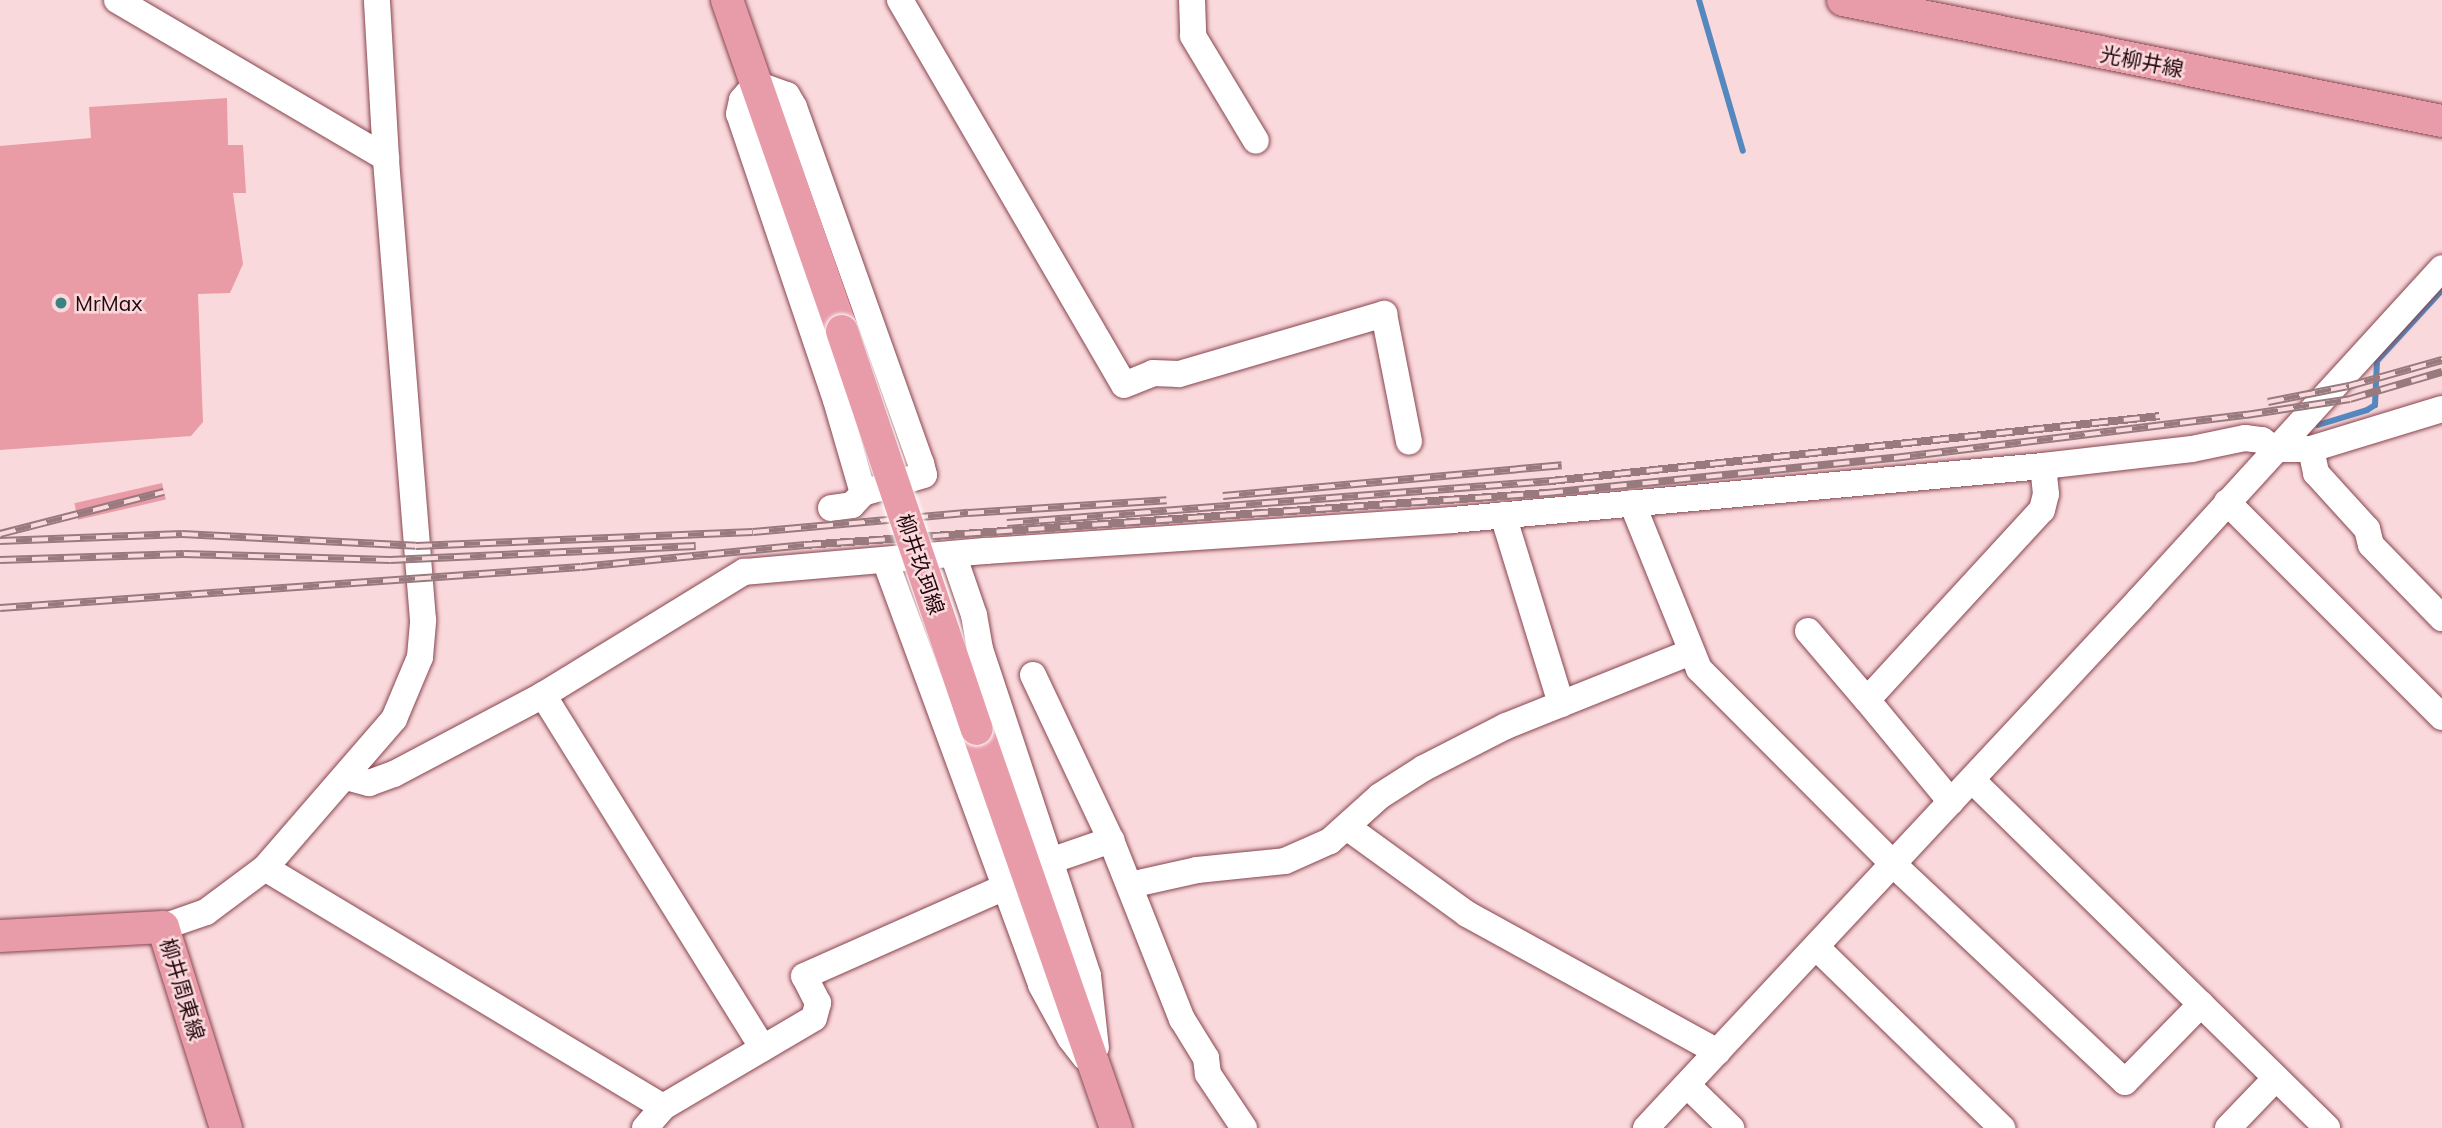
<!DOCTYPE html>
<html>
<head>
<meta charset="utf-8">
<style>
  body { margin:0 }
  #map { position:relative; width:2442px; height:1128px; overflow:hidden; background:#fad9dc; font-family:Mulish,"Noto Sans JP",sans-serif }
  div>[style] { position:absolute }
  .stream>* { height:6px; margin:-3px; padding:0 3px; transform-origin:3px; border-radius:3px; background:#5588bf }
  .building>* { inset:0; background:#e99ca6; transform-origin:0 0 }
  .roads { filter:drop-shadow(0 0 2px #88454f) drop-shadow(0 0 2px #88454f) }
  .minor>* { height:26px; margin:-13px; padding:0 13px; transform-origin:13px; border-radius:13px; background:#fff }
  .major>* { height:32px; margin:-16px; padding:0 16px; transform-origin:16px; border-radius:16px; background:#e89ba9 }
  .rail>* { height:8px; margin-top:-4px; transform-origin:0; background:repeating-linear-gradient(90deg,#fad9dc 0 16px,#987a7e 0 32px); box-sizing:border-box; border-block:2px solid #987a7e }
  .bridges { filter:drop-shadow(0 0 2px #fff) drop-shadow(0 0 2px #fff) }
  .major-bridge>* { height:32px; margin:-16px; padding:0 16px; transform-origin:16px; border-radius:16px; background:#e89ba9 }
  .dots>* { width:19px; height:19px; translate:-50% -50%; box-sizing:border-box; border:4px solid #fad9dc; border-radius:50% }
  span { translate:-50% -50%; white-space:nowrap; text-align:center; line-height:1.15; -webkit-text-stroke:5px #fad9dc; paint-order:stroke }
  .street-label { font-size:21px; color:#22070c }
  .poi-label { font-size:21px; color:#22070c }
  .left { translate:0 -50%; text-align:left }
</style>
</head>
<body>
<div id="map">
  <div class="stream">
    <i style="left:1699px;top:0;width:157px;rotate:73.8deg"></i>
    <i style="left:2318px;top:425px;width:51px;rotate:-17deg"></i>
    <i style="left:2367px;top:410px;width:9px;rotate:-32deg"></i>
    <i style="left:2375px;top:405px;width:44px;rotate:-87.4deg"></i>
    <i style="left:2377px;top:361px;width:96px;rotate:-47.5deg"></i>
  </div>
  <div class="building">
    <i style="clip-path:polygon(227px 98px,228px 145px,243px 145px,246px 193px,233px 193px,243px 264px,230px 293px,198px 294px,203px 422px,191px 436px,0 450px,0 146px,91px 138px,89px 107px)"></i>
    <i style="left:162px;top:483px;width:17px;height:90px;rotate:77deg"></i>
  </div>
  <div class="roads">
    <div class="minor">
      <i style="left:117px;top:0;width:312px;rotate:30.4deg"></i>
      <i style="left:900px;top:0;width:445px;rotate:59.8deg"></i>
      <i style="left:1124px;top:385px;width:31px;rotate:-22deg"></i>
      <i style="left:1153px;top:373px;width:26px;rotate:2deg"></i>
      <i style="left:1179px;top:374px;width:214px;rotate:-16.3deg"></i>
      <i style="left:1384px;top:314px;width:130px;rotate:78.9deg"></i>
      <i style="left:1192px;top:0;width:36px;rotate:88deg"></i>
      <i style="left:1193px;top:36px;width:122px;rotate:59deg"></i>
      <i style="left:2311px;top:449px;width:25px;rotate:78deg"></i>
      <i style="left:2316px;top:473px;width:76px;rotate:47.7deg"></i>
      <i style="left:2367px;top:529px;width:16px;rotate:76deg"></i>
      <i style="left:2371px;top:545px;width:102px;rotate:45.8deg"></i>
      <i style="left:2227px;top:502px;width:304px;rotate:45deg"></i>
      <i style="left:1632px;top:503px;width:179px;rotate:68deg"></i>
      <i style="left:1699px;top:669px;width:275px;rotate:45.1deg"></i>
      <i style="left:1893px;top:864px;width:318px;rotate:43.2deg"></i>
      <i style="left:2125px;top:1082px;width:109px;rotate:-45.7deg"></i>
      <i style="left:831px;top:508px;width:21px;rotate:-8deg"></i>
      <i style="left:852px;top:505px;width:16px;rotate:-47deg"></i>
      <i style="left:863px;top:493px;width:97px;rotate:-106.2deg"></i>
      <i style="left:836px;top:400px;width:302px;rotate:-108.7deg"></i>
      <i style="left:739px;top:114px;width:14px;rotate:-78deg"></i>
      <i style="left:742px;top:100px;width:21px;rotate:-49deg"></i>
      <i style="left:756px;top:84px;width:33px;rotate:20deg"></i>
      <i style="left:787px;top:95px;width:14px;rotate:60deg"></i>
      <i style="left:794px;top:107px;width:378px;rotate:70.4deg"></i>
      <i style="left:921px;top:463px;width:12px;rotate:76deg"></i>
      <i style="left:924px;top:475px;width:64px;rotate:163.6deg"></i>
      <i style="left:1503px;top:515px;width:198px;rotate:72.9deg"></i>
      <i style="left:953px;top:554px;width:65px;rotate:71deg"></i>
      <i style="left:974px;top:615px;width:35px;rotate:80deg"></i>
      <i style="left:980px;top:649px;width:344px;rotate:71.7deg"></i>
      <i style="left:1088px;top:976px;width:72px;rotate:83.7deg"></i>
      <i style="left:885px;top:560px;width:453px;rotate:69.8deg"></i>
      <i style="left:1041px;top:985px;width:60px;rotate:61.3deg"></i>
      <i style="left:1070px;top:1038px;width:24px;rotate:52deg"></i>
      <i style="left:1808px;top:631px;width:91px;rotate:49.5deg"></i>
      <i style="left:1867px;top:700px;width:258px;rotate:-47.4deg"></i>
      <i style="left:2042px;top:510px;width:16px;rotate:-76deg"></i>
      <i style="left:2046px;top:494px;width:28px;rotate:-96deg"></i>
      <i style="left:1033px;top:675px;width:183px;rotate:64.7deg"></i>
      <i style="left:543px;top:695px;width:416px;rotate:58.1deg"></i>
      <i style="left:1867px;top:700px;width:132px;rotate:50.5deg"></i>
      <i style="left:346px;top:777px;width:24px;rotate:15deg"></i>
      <i style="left:369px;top:783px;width:27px;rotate:-20deg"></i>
      <i style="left:394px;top:774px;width:169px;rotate:-27.9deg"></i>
      <i style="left:543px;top:695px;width:236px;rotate:-31.5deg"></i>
      <i style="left:744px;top:572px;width:243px;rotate:-5deg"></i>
      <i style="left:986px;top:551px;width:467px;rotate:-3.8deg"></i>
      <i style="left:1452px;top:520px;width:593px;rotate:-5.22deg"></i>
      <i style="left:2043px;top:466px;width:150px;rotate:-6.5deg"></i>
      <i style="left:2192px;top:449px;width:54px;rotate:-11.7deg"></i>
      <i style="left:2245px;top:438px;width:17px;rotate:7deg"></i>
      <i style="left:2262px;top:440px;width:15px;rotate:37deg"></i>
      <i style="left:2274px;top:449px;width:37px"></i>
      <i style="left:2311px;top:449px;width:137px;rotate:-17deg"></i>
      <i style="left:1972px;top:780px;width:497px;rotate:44.4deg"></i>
      <i style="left:1347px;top:827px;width:148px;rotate:35.9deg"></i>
      <i style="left:1467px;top:914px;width:286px;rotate:28.8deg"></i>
      <i style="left:1050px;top:861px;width:65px;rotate:-19deg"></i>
      <i style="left:1111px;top:840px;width:193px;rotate:68.4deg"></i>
      <i style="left:1182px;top:1019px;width:46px;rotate:58.4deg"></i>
      <i style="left:1206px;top:1058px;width:16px;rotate:83deg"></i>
      <i style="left:1208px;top:1074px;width:65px;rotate:56.3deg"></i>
      <i style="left:265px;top:868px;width:464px;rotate:31deg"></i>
      <i style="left:1130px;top:885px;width:69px;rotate:-12.6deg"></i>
      <i style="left:1197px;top:870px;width:88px;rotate:-5.8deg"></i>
      <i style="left:1285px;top:861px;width:49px;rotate:-24deg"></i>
      <i style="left:1330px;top:841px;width:67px;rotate:-42deg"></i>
      <i style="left:1380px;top:796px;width:52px;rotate:-32.5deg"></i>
      <i style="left:1424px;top:768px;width:92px;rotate:-27.1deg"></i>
      <i style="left:1506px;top:726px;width:199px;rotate:-21.8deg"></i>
      <i style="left:163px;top:927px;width:46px;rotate:-19.2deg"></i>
      <i style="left:206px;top:912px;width:74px;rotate:-36.7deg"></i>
      <i style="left:265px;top:868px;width:197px;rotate:-49.1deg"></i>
      <i style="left:394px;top:719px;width:67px;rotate:-67.2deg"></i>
      <i style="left:420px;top:657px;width:37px;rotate:-85deg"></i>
      <i style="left:423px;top:620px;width:463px;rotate:-94.6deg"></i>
      <i style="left:386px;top:158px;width:158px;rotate:-93.3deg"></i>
      <i style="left:1816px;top:947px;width:260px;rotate:44.2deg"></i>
      <i style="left:1687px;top:1085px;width:62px;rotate:44.3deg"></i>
      <i style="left:645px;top:1128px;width:28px;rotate:-49deg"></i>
      <i style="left:663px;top:1107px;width:175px;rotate:-30.5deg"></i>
      <i style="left:814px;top:1018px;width:16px;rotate:-75deg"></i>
      <i style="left:818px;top:1003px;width:30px;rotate:-117deg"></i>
      <i style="left:804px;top:976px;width:220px;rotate:-23.9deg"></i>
      <i style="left:1646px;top:1128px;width:724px;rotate:-46.96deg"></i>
      <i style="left:2140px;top:599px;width:448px;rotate:-47.6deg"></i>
      <i style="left:2228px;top:1128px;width:69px;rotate:-46.2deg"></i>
    </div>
    <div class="major">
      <i style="left:727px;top:0;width:350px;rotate:70.8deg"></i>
      <i style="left:1843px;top:0;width:611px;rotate:11.42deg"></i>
      <i style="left:977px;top:729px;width:423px;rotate:70.8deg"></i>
      <i style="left:0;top:936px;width:163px;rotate:-3.2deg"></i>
      <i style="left:163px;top:927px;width:211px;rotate:72.6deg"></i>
    </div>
  </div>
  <div class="rail">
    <i style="left:2268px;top:402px;width:83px;rotate:-11.2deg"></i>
    <i style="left:2349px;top:386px;width:97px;rotate:-15.6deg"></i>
    <i style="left:1223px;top:496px;width:340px;rotate:-5.2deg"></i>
    <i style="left:1007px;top:523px;width:546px;rotate:-4.41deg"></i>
    <i style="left:1551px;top:481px;width:612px;rotate:-6.09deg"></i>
    <i style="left:0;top:534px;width:169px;rotate:-14.4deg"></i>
    <i style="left:0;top:541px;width:182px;rotate:-2.2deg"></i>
    <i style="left:182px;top:534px;width:234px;rotate:2.9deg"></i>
    <i style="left:416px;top:546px;width:337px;rotate:-2.4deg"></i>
    <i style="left:753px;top:532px;width:216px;rotate:-5.1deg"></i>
    <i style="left:968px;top:513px;width:199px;rotate:-3.7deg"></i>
    <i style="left:0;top:560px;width:184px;rotate:-1.9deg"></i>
    <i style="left:184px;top:554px;width:206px;rotate:1.7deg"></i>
    <i style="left:390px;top:560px;width:306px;rotate:-2.6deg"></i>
    <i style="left:0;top:608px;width:582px;rotate:-4.04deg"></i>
    <i style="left:581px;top:567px;width:225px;rotate:-5.6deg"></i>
    <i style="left:805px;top:545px;width:744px;rotate:-4.01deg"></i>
    <i style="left:1547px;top:493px;width:349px;rotate:-5.8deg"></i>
    <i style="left:1894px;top:458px;width:355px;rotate:-7deg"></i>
    <i style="left:2246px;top:415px;width:105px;rotate:-8.7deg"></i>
    <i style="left:2350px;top:399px;width:96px;rotate:-16.4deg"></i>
  </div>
  <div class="bridges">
    <div class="major-bridge">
      <i style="left:842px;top:331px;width:420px;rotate:71.3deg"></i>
    </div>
  </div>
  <div class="dots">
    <i style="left:61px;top:303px;background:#3b8380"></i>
  </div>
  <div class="street-label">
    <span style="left:2142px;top:61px;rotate:11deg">光柳井線</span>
    <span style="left:921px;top:564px;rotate:71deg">柳井玖珂線</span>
    <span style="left:183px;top:989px;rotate:73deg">柳井周東線</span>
  </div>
  <div class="poi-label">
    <span class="left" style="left:75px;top:303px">MrMax</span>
  </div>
</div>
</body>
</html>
